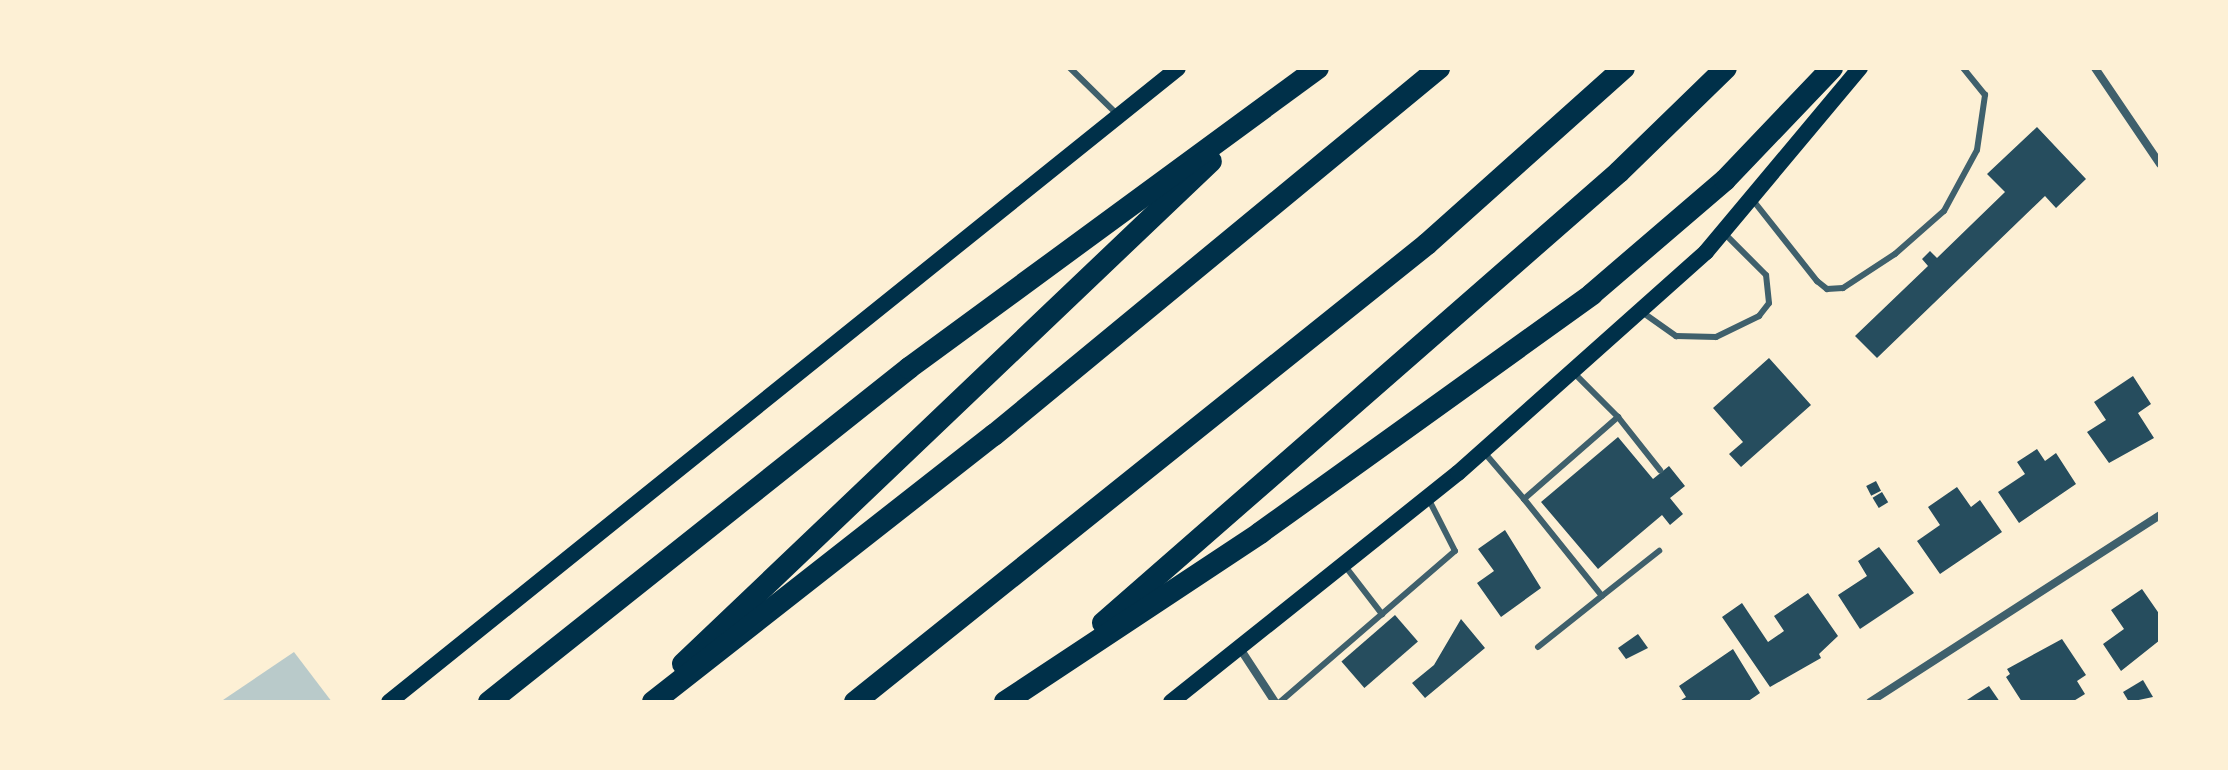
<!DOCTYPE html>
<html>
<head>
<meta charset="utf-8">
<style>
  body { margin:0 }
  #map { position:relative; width:2228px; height:770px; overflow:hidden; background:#fdf0d5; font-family:Lato,sans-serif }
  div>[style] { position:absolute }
  .green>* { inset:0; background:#b9caca }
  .building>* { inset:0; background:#264d5e; transform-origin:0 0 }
  .service>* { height:6px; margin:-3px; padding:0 3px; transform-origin:3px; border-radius:3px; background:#3f606c }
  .minor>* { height:8px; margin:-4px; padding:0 4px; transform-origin:4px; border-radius:4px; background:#3f606c }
  .secondary>* { height:16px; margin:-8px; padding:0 8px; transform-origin:8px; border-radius:8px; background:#003049 }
  .motorway>* { height:22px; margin:-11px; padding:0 11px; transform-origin:11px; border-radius:11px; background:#003049 }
  span { translate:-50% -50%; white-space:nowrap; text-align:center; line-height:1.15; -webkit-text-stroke:8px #fdf0d5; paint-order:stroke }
  .frame { position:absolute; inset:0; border:70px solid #fdf0d5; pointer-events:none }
</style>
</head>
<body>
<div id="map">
  <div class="green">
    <i style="clip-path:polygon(294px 652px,332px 702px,220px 702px)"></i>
  </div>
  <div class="building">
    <i style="clip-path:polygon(2037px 127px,2086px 179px,2056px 208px,2045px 196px,1877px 358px,1855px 336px,1928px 266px,1922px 259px,1930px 251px,1937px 258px,2005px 192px,1987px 174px)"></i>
    <i style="clip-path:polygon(1769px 358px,1811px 405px,1741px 467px,1729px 454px,1743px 442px,1713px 408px)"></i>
    <i style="clip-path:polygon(2133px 376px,2151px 404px,2138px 413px,2154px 438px,2109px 463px,2087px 432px,2106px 420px,2094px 402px)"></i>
    <i style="clip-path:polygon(1618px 437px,1653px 479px,1669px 466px,1685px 486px,1670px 498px,1683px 514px,1670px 525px,1662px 515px,1598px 569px,1541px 502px)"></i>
    <i style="clip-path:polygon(2037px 449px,2045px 461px,2056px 453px,2076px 484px,2019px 523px,1998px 492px,2025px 474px,2017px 462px)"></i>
    <i style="left:1876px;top:481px;width:11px;height:11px;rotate:63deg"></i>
    <i style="clip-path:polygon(1957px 487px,1971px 507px,1980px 500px,2002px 532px,1940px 574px,1917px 541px,1940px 525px,1928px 507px)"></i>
    <i style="left:1882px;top:492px;width:12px;height:11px;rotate:59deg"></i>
    <i style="clip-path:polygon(1505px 530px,1541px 588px,1501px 617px,1477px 583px,1494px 571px,1478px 549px)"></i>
    <i style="clip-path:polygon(1879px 547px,1914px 593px,1860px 629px,1838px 595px,1867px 576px,1858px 561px)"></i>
    <i style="clip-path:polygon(2142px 589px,2160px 615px,2160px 640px,2121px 671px,2103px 644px,2124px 629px,2111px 610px)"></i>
    <i style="clip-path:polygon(1808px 593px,1838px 636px,1819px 654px,1821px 658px,1770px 687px,1722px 617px,1742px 603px,1768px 642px,1784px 631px,1774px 616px)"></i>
    <i style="left:1395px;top:615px;width:35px;height:71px;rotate:49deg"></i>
    <i style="clip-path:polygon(1461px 619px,1485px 648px,1425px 698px,1412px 683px,1434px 665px)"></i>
    <i style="clip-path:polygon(1638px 634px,1648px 648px,1626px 659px,1618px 648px)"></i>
    <i style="clip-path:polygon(2062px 639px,2086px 675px,2077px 681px,2085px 694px,2072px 702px,2022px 702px,2006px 677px,2010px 674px,2007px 669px)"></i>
    <i style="clip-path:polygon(1733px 649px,1760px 693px,1747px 702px,1678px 702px,1686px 697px,1679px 686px)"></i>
    <i style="clip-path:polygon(2143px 680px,2153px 697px,2129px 702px,2123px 692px)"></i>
    <i style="clip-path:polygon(1989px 686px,2000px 702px,1964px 702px,1976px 694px)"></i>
  </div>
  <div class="service">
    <i style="left:1070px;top:68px;width:69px;rotate:44.4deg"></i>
    <i style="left:1752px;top:199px;width:105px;rotate:51.6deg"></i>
    <i style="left:1817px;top:281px;width:13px;rotate:39deg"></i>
    <i style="left:1827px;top:289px;width:16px;rotate:-4deg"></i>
    <i style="left:1843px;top:288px;width:62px;rotate:-33.2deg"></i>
    <i style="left:1895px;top:254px;width:65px;rotate:-41.3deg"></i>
    <i style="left:1944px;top:211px;width:69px;rotate:-61.6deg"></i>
    <i style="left:1977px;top:150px;width:56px;rotate:-81.7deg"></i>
    <i style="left:1985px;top:95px;width:35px;rotate:-129deg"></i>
    <i style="left:1642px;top:312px;width:42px;rotate:35.2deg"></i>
    <i style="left:1676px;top:336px;width:40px;rotate:1.4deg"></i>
    <i style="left:1716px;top:337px;width:48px;rotate:-26deg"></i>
    <i style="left:1759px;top:316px;width:16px;rotate:-52deg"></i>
    <i style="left:1769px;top:303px;width:28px;rotate:-96deg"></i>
    <i style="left:1766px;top:275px;width:61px;rotate:-135deg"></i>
    <i style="left:1618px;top:417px;width:68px;rotate:51.6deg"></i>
    <i style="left:1483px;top:451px;width:63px;rotate:49.5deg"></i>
    <i style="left:1524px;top:499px;width:125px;rotate:-41.1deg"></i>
    <i style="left:1618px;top:417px;width:61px;rotate:-135deg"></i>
    <i style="left:1524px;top:499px;width:124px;rotate:51.2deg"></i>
    <i style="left:1602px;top:596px;width:73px;rotate:-38.3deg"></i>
    <i style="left:1345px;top:566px;width:61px;rotate:52.4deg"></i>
    <i style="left:1538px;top:647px;width:82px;rotate:-38.6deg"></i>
    <i style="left:1280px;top:702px;width:231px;rotate:-40.8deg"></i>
    <i style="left:1455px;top:551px;width:57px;rotate:-117deg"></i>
  </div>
  <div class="minor">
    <i style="left:2095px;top:68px;width:116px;rotate:55.9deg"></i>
    <i style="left:1239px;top:647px;width:66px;rotate:56.8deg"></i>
    <i style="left:1870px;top:702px;width:345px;rotate:-32.8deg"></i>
  </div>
  <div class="secondary">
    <i style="left:389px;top:702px;width:1012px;rotate:-38.78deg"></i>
    <i style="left:1171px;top:702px;width:367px;rotate:-38.6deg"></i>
    <i style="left:1458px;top:473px;width:332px;rotate:-41.7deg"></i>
    <i style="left:1706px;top:252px;width:240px;rotate:-50.1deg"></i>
  </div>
  <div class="motorway">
    <i style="left:1103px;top:623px;width:685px;rotate:-41.15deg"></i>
    <i style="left:1619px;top:172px;width:149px;rotate:-44.2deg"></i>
    <i style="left:683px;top:664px;width:729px;rotate:-43.61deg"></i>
    <i style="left:489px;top:702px;width:537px;rotate:-38.49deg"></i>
    <i style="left:909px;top:368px;width:507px;rotate:-36.26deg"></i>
    <i style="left:653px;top:702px;width:433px;rotate:-38.1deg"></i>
    <i style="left:994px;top:435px;width:577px;rotate:-39.51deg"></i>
    <i style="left:855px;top:702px;width:733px;rotate:-38.68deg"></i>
    <i style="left:1427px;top:244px;width:264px;rotate:-41.8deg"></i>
    <i style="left:1005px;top:702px;width:306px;rotate:-33.5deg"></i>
    <i style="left:1260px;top:533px;width:409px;rotate:-35.7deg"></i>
    <i style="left:1592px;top:294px;width:175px;rotate:-40.6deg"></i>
    <i style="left:1725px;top:180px;width:155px;rotate:-46.3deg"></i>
  </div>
  <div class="frame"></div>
</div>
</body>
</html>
